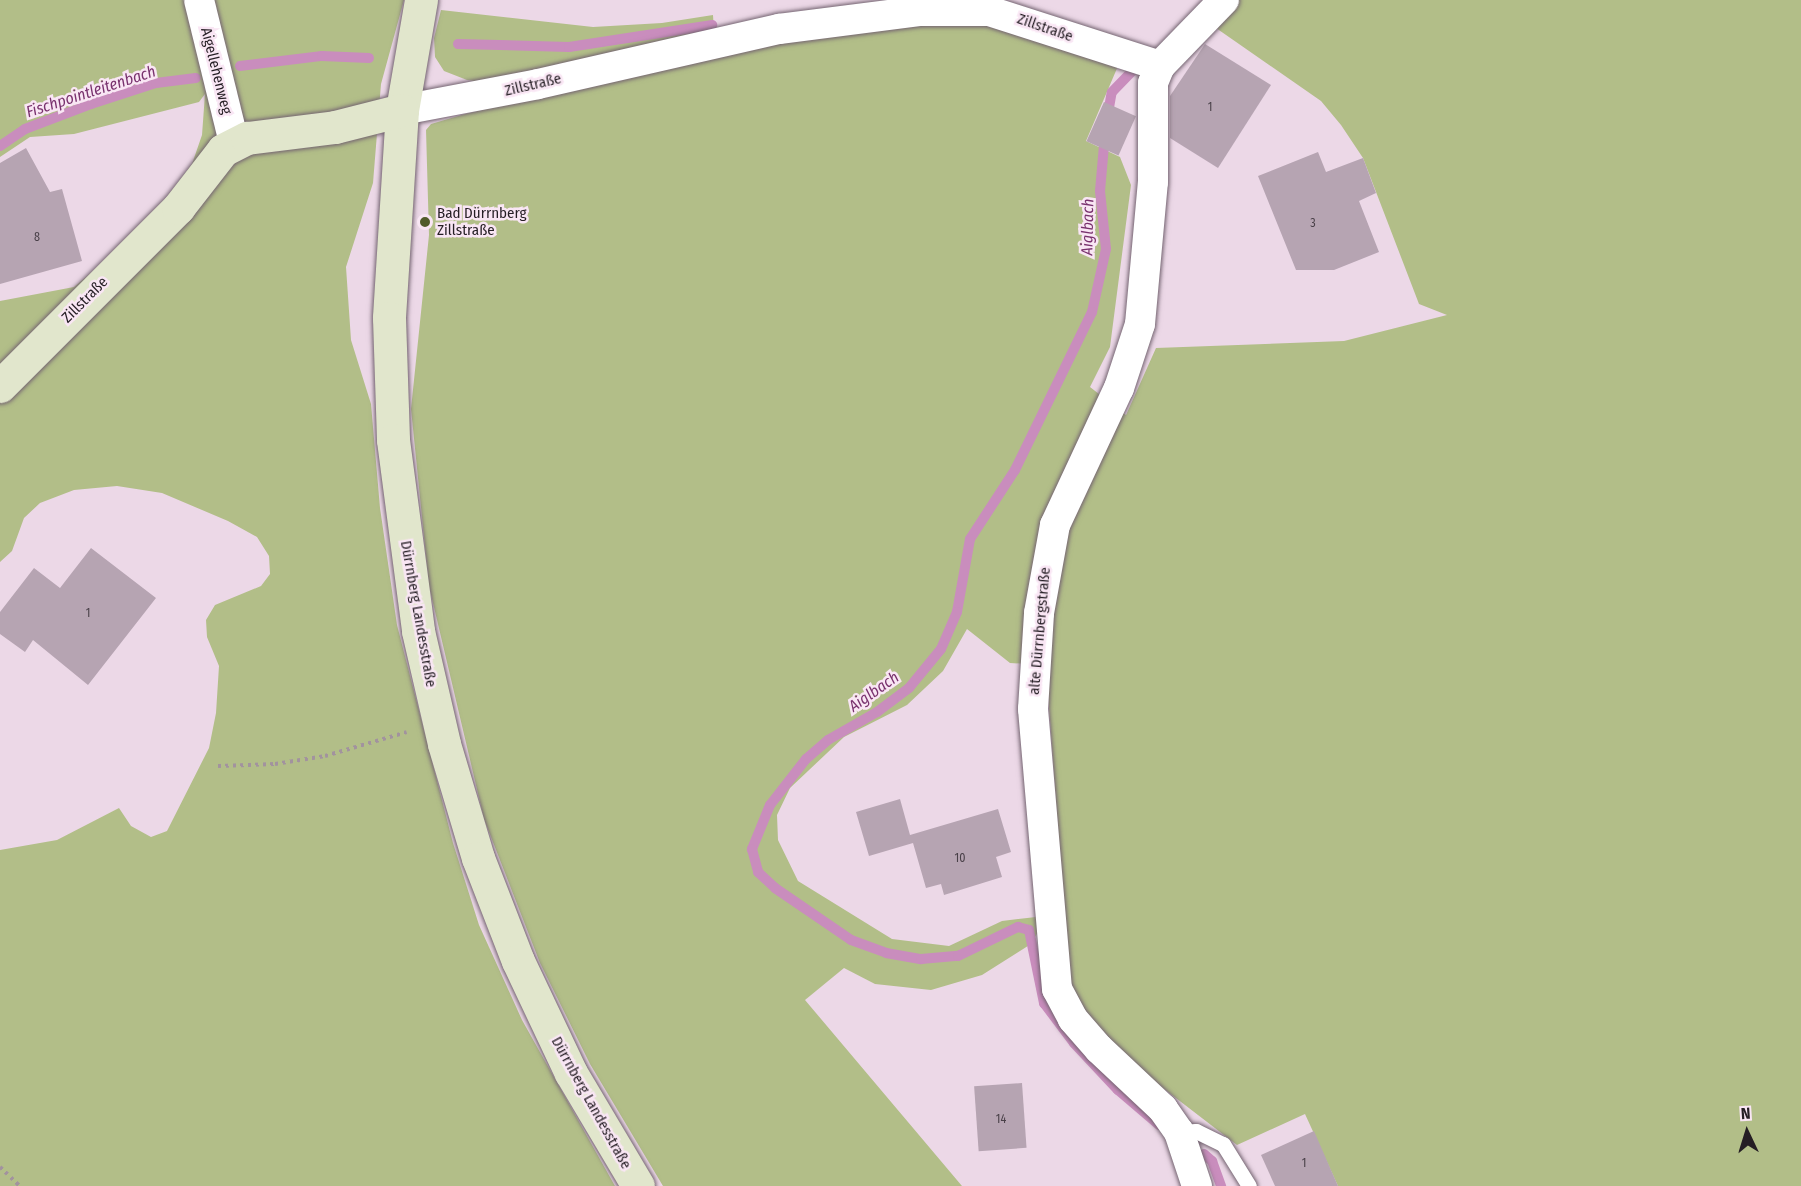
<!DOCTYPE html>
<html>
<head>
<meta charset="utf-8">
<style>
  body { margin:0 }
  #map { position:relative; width:1801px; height:1186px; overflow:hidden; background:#ecd8e7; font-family:"Fira Sans Condensed",sans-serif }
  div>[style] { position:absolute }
  .green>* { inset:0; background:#b2be88 }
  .stream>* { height:10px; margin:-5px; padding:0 5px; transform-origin:5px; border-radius:5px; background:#c98dbd }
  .building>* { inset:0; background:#b6a4b2; transform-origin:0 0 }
  .path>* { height:4px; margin-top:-2px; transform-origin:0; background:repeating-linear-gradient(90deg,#a2939e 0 3px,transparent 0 7.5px) }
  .roads { filter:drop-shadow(0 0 2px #746471) drop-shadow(0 0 2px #746471) }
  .lane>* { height:15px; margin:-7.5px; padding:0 7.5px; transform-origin:7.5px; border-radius:7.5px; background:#fff }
  .street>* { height:30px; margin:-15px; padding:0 15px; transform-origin:15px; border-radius:15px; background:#fff }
  .secondary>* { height:33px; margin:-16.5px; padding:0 16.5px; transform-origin:16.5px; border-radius:16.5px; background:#e1e6cc }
  .dots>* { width:16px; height:16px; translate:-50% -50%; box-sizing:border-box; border:3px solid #f9e6f4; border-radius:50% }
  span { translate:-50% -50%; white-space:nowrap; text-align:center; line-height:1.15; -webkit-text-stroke:5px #f9e6f4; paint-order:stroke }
  .number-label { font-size:12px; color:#494048 }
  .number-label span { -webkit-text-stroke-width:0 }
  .street-label { font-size:15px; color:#251e24 }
  .poi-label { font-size:15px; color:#251e24 }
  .left { translate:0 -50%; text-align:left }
  .water-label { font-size:16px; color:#79326e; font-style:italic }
  .north { position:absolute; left:1717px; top:1102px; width:60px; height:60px; -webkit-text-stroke:4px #f9e6f4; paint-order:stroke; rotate:356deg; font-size:16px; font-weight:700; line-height:24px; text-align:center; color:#251e24 }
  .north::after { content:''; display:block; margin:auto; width:21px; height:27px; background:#251e24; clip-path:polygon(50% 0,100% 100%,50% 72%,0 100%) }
</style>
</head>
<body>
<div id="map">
  <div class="green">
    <i style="clip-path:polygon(0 0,187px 0,206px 92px,231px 75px,212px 0,404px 0,381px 84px,373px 183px,346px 267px,351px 340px,371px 404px,380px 508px,397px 625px,453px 843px,479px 925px,522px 1020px,615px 1186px,0 1186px,0 850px,57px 840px,119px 808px,131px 826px,151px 837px,167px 831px,209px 748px,216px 713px,219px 666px,207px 637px,206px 620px,215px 605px,261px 586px,270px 574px,269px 556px,257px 537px,228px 521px,162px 493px,117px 486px,74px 490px,40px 503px,24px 518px,12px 551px,0 562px,0 301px,74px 287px,142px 230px,192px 164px,202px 135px,205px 94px,199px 102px,74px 134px,30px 137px,0 157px)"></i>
    <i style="clip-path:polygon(1234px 0,1801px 0,1801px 1186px,1338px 1186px,1305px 1114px,1237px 1145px,1133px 1065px,1083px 1008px,1069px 980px,1046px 665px,1010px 663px,967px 629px,943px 671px,907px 705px,844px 737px,790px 788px,777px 815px,778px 840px,798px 881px,892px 939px,949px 946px,1002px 921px,1036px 917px,1038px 932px,1031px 944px,982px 975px,931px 990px,875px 984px,844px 968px,805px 1000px,962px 1186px,663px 1186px,590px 1064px,540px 963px,484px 819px,429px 586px,411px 409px,429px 235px,426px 130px,431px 124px,465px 114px,768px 42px,959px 17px,1118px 66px,1086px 141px,1120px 157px,1131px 185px,1110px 347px,1090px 387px,1126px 415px,1156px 348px,1344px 341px,1447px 315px,1419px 304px,1363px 158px,1341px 125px,1321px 101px,1216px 28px)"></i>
    <i style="clip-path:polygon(441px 10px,593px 27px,662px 23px,713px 15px,714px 32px,490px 83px,467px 80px,444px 71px,435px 57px,434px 38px)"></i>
  </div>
  <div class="stream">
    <i style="left:458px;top:44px;width:111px;rotate:1.5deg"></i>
    <i style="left:569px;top:47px;width:145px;rotate:-8.7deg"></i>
    <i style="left:240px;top:66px;width:83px;rotate:-7deg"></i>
    <i style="left:322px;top:56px;width:47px;rotate:2.4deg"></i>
    <i style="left:1107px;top:119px;width:27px;rotate:-80deg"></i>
    <i style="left:1112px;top:92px;width:40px;rotate:-46deg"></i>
    <i style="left:1105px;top:134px;width:57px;rotate:95deg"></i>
    <i style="left:1100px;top:191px;width:58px;rotate:84.1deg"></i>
    <i style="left:1106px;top:249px;width:65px;rotate:102.5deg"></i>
    <i style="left:1092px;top:312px;width:176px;rotate:116deg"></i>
    <i style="left:1015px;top:470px;width:82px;rotate:123.1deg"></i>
    <i style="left:970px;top:539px;width:74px;rotate:100.1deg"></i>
    <i style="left:957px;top:612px;width:40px;rotate:113.4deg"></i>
    <i style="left:941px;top:649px;width:50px;rotate:129.4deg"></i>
    <i style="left:909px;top:688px;width:40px;rotate:143deg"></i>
    <i style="left:877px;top:712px;width:56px;rotate:150.3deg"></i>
    <i style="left:828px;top:740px;width:29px;rotate:139deg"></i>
    <i style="left:806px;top:759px;width:58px;rotate:128deg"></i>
    <i style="left:770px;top:805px;width:48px;rotate:112.2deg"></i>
    <i style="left:752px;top:849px;width:24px;rotate:75deg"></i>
    <i style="left:758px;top:872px;width:23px;rotate:43deg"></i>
    <i style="left:775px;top:888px;width:92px;rotate:34.4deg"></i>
    <i style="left:851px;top:940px;width:37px;rotate:20deg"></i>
    <i style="left:886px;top:953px;width:36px;rotate:10deg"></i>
    <i style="left:921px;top:959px;width:37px;rotate:-5deg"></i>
    <i style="left:958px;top:956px;width:67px;rotate:-25.8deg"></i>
    <i style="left:1018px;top:927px;width:11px;rotate:15deg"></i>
    <i style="left:1029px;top:930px;width:75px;rotate:78.4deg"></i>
    <i style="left:1044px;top:1003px;width:50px;rotate:53.1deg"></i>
    <i style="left:1074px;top:1043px;width:64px;rotate:46.9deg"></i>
    <i style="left:1118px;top:1090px;width:54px;rotate:40.5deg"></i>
    <i style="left:0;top:146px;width:30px;rotate:-34deg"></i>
    <i style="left:25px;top:129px;width:71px;rotate:-20.7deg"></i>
    <i style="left:91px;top:104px;width:68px;rotate:-17.9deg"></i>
    <i style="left:156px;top:83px;width:40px;rotate:-7.1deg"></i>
    <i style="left:1204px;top:1154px;width:11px;rotate:41deg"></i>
    <i style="left:1212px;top:1161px;width:27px;rotate:70deg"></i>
  </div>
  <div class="building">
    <i style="clip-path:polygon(1205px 44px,1271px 85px,1218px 168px,1170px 138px,1170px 96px)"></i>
    <i style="left:1104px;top:102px;width:35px;height:43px;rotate:24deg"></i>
    <i style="clip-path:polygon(26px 148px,50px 192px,62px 189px,82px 261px,0 284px,0 163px)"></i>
    <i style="clip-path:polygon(1318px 152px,1326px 172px,1363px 158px,1376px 193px,1359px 201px,1379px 252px,1334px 270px,1296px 270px,1258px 176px)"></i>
    <i style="clip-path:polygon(91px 548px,156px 598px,88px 685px,33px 640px,25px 652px,0 634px,0 612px,34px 568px,60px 588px)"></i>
    <i style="clip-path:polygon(900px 799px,910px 835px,998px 809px,1011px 852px,996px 857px,1002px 877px,944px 895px,941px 884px,926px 888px,913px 843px,869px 856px,856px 812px)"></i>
    <i style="left:1022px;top:1083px;width:65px;height:48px;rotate:86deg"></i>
    <i style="clip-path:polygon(1314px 1131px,1338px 1186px,1275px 1186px,1261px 1155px)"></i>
  </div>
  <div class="path">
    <i style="left:218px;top:766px;width:57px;rotate:-2deg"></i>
    <i style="left:275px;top:764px;width:51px;rotate:-9.1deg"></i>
    <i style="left:325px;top:756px;width:85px;rotate:-16.3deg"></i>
    <i style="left:0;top:1167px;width:28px;rotate:44deg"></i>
  </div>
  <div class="roads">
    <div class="lane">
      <i style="left:1179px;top:1132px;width:17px;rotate:-3deg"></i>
      <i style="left:1196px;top:1131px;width:30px;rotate:26deg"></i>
      <i style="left:1223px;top:1144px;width:49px;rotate:58.2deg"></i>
    </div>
    <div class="street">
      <i style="left:199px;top:0;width:147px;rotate:76.2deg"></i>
      <i style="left:402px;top:110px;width:138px;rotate:-10.8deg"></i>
      <i style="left:538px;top:84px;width:247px;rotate:-12.9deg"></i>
      <i style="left:779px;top:29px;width:141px;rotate:-7.3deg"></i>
      <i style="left:919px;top:11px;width:70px"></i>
      <i style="left:989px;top:11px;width:180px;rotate:17.8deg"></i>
      <i style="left:1197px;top:1186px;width:57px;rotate:-108.4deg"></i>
      <i style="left:1179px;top:1132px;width:28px;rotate:-125deg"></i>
      <i style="left:1163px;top:1109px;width:88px;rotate:-136.8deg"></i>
      <i style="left:1099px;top:1049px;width:40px;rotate:-131deg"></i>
      <i style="left:1073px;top:1019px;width:34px;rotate:-118deg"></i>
      <i style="left:1057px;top:989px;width:281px;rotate:-94.9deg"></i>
      <i style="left:1033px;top:709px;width:96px;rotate:-86.4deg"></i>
      <i style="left:1039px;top:613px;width:89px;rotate:-79.7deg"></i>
      <i style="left:1055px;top:525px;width:151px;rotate:-65deg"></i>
      <i style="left:1119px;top:388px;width:67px;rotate:-71.8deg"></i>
      <i style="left:1140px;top:324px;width:143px;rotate:-84.8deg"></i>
      <i style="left:1153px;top:182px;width:99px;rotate:-90deg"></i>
      <i style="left:1153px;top:83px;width:18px;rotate:-68deg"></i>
      <i style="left:1160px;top:66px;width:92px;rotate:-45.9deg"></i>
    </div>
    <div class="secondary">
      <i style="left:421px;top:0;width:112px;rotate:99.8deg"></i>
      <i style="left:402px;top:110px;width:208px;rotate:93.6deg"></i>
      <i style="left:389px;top:318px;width:122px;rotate:88.1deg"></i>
      <i style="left:393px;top:440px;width:193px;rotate:82.5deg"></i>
      <i style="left:418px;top:631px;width:116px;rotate:77deg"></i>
      <i style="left:444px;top:744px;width:119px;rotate:73.4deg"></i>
      <i style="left:478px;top:858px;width:110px;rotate:68.8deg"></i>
      <i style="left:518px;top:961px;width:124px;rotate:64.7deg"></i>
      <i style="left:571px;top:1073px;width:131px;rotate:59.3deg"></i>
      <i style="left:0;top:386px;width:252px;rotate:-45deg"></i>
      <i style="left:178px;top:208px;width:73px;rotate:-52.2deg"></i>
      <i style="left:223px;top:150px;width:27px;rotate:-27deg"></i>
      <i style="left:247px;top:138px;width:89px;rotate:-7.1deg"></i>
      <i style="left:335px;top:127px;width:69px;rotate:-14.2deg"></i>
    </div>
  </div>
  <div class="dots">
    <i style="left:425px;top:222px;background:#525b2a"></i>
  </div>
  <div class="number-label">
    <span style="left:1210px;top:108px">1</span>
    <span style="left:1313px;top:224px">3</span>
    <span style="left:37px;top:238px">8</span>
    <span style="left:88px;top:614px">1</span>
    <span style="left:960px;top:859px">10</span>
    <span style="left:1001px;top:1120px">14</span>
    <span style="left:1304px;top:1164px">1</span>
  </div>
  <div class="street-label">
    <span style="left:1045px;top:28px;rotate:19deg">Zillstraße</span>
    <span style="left:216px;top:71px;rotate:76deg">Aigellehenweg</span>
    <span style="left:533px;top:85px;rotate:-13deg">Zillstraße</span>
    <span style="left:85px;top:300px;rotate:-45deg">Zillstraße</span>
    <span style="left:418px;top:614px;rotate:80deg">Dürrnberg Landesstraße</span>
    <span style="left:1040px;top:631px;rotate:-85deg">alte Dürrnbergstraße</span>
    <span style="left:591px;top:1103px;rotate:61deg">Dürrnberg Landesstraße</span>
  </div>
  <div class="poi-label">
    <span class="left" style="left:437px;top:222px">Bad Dürrnberg<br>Zillstraße</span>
  </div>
  <div class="water-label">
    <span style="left:91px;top:92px;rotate:-18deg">Fischpointleitenbach</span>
    <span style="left:1088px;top:227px;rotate:-89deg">Aiglbach</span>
    <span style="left:874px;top:692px;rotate:-35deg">Aiglbach</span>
  </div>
  <div class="north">N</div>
</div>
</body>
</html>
